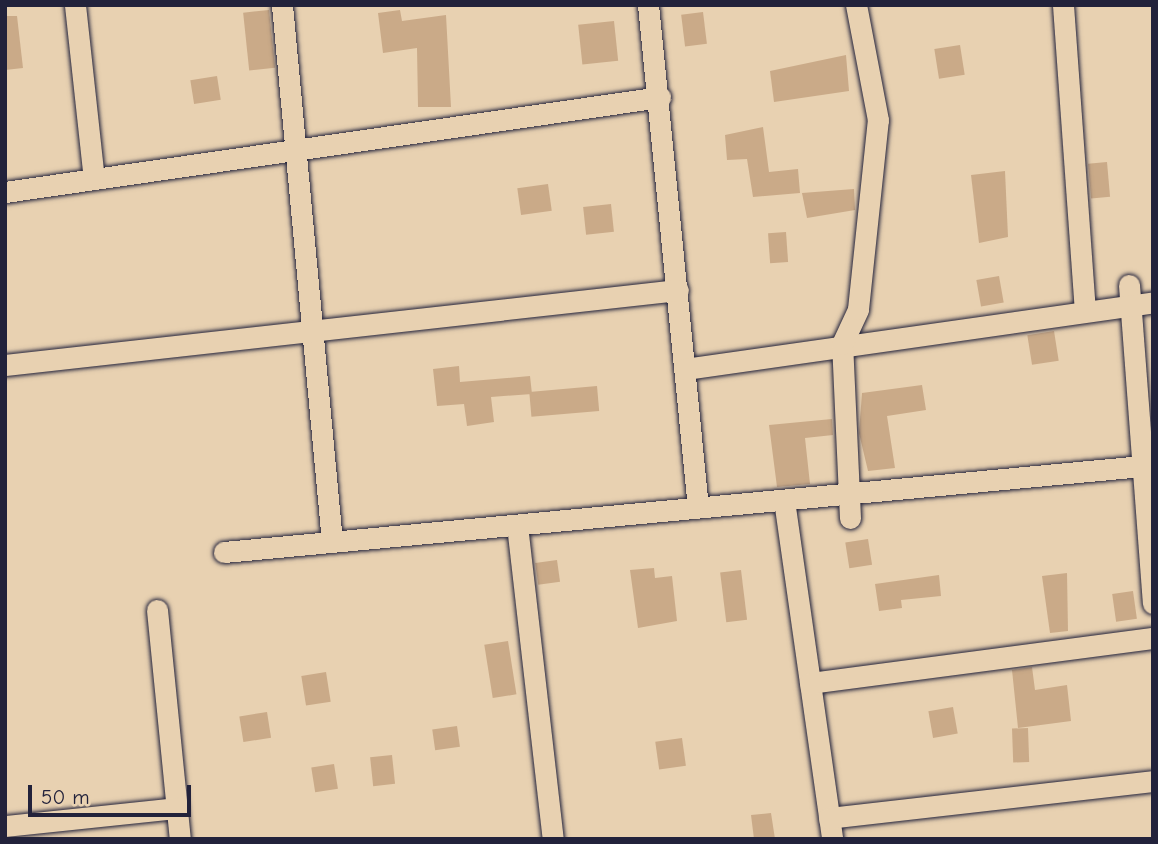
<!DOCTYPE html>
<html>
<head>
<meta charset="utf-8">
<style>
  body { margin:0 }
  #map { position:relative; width:1158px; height:844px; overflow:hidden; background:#e8d1b1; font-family:"Comic Neue",sans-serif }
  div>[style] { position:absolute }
  .building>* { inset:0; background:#caaa88; transform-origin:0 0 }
  .roads { filter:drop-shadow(0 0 2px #22223b) drop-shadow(0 0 2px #22223b) }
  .street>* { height:21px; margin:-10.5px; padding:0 10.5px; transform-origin:10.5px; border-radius:10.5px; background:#e8d1b1 }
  span { translate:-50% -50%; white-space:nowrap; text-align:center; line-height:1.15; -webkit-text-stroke:5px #e8d1b1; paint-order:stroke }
  .frame { position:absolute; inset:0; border:7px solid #22223b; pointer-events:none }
  .scale { position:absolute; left:28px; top:785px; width:163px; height:32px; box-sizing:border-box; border:4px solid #22223b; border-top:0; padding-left:9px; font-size:21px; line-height:24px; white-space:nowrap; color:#22223b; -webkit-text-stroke:5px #e8d1b1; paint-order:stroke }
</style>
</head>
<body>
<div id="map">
  <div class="building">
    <i style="left:269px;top:10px;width:58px;height:26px;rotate:84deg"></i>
    <i style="clip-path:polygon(400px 10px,402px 21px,446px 15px,451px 107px,418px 107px,417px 48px,383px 53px,378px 13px)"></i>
    <i style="left:703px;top:12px;width:32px;height:22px;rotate:83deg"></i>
    <i style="clip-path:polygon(5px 16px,17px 16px,23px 68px,5px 70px)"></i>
    <i style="left:614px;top:21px;width:40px;height:36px;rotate:84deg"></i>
    <i style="left:960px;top:45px;width:30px;height:26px;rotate:81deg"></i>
    <i style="clip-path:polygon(846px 55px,849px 91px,774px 102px,770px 71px)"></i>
    <i style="left:217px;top:76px;width:24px;height:27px;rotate:81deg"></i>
    <i style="clip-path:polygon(763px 127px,769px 172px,798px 169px,800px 193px,753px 197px,747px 159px,727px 160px,725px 135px)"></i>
    <i style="left:1107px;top:162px;width:35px;height:19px;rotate:85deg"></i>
    <i style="clip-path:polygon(1005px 171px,1008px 237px,979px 243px,971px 175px)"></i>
    <i style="left:548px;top:184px;width:27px;height:31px;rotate:82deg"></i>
    <i style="clip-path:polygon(854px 189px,855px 210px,807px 218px,802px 193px)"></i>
    <i style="left:611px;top:204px;width:28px;height:28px;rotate:84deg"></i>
    <i style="left:786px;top:232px;width:30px;height:18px;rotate:86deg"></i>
    <i style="left:999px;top:276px;width:27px;height:23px;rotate:80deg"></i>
    <i style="left:1054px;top:331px;width:30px;height:27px;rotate:81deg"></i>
    <i style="clip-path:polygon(459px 366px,460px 382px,530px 376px,532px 394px,491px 397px,494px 422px,467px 426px,464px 404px,437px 406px,433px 369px)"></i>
    <i style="clip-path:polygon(922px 385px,926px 410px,887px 416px,895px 468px,868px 471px,859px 433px,862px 393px)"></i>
    <i style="left:597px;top:386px;width:25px;height:68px;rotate:85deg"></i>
    <i style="clip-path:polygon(832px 419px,833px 435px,805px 438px,810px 484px,777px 487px,769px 425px)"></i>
    <i style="left:868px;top:539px;width:26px;height:23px;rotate:81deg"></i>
    <i style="left:557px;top:560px;width:22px;height:22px;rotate:82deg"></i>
    <i style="clip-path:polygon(654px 568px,655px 578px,672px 576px,677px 621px,638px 628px,630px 570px)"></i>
    <i style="left:741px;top:570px;width:50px;height:21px;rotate:83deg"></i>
    <i style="clip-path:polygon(1067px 573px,1068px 631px,1050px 633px,1042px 576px)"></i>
    <i style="clip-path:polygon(939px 575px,941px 596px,901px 600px,902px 608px,879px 611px,875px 584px)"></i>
    <i style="left:1133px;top:591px;width:28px;height:21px;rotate:82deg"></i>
    <i style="left:508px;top:641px;width:54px;height:24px;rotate:81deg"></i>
    <i style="clip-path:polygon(1032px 667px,1035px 690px,1067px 685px,1071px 721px,1018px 728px,1012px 670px)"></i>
    <i style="left:326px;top:672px;width:30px;height:25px;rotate:81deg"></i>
    <i style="left:953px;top:707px;width:27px;height:25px;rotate:80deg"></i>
    <i style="left:267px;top:712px;width:26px;height:28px;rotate:81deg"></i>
    <i style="left:457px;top:726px;width:21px;height:25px;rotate:82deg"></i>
    <i style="left:1028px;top:728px;width:34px;height:16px;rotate:88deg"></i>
    <i style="left:682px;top:738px;width:28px;height:27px;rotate:82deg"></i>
    <i style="left:392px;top:755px;width:29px;height:22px;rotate:84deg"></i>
    <i style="left:334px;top:764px;width:25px;height:23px;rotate:81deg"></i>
    <i style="clip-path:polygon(771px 813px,775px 839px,754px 839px,751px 815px)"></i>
  </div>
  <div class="roads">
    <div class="street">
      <i style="left:75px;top:5px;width:175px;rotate:83.8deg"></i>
      <i style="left:282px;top:5px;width:539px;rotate:84.68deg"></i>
      <i style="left:648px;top:5px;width:505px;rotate:84.32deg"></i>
      <i style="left:1063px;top:5px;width:306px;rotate:85.9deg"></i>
      <i style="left:5px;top:192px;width:662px;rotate:-8.25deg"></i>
      <i style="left:1129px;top:285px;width:319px;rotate:85.7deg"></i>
      <i style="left:5px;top:365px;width:677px;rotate:-6.36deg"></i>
      <i style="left:685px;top:369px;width:473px;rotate:-8.1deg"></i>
      <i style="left:784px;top:500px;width:342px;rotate:81.9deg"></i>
      <i style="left:850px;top:518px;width:174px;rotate:-92.6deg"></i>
      <i style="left:842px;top:344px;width:38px;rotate:-65deg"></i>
      <i style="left:858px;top:309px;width:190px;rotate:-84deg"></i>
      <i style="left:878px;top:120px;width:117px;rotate:-100.8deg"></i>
      <i style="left:517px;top:525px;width:316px;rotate:83.5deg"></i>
      <i style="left:224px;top:552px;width:933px;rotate:-5.35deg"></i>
      <i style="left:157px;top:610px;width:230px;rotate:84.3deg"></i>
      <i style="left:810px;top:683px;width:346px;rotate:-7.5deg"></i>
      <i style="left:829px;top:818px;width:326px;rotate:-6.5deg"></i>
      <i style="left:5px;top:826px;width:173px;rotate:-6deg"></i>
    </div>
  </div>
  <div class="frame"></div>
  <div class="scale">50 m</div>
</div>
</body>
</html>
